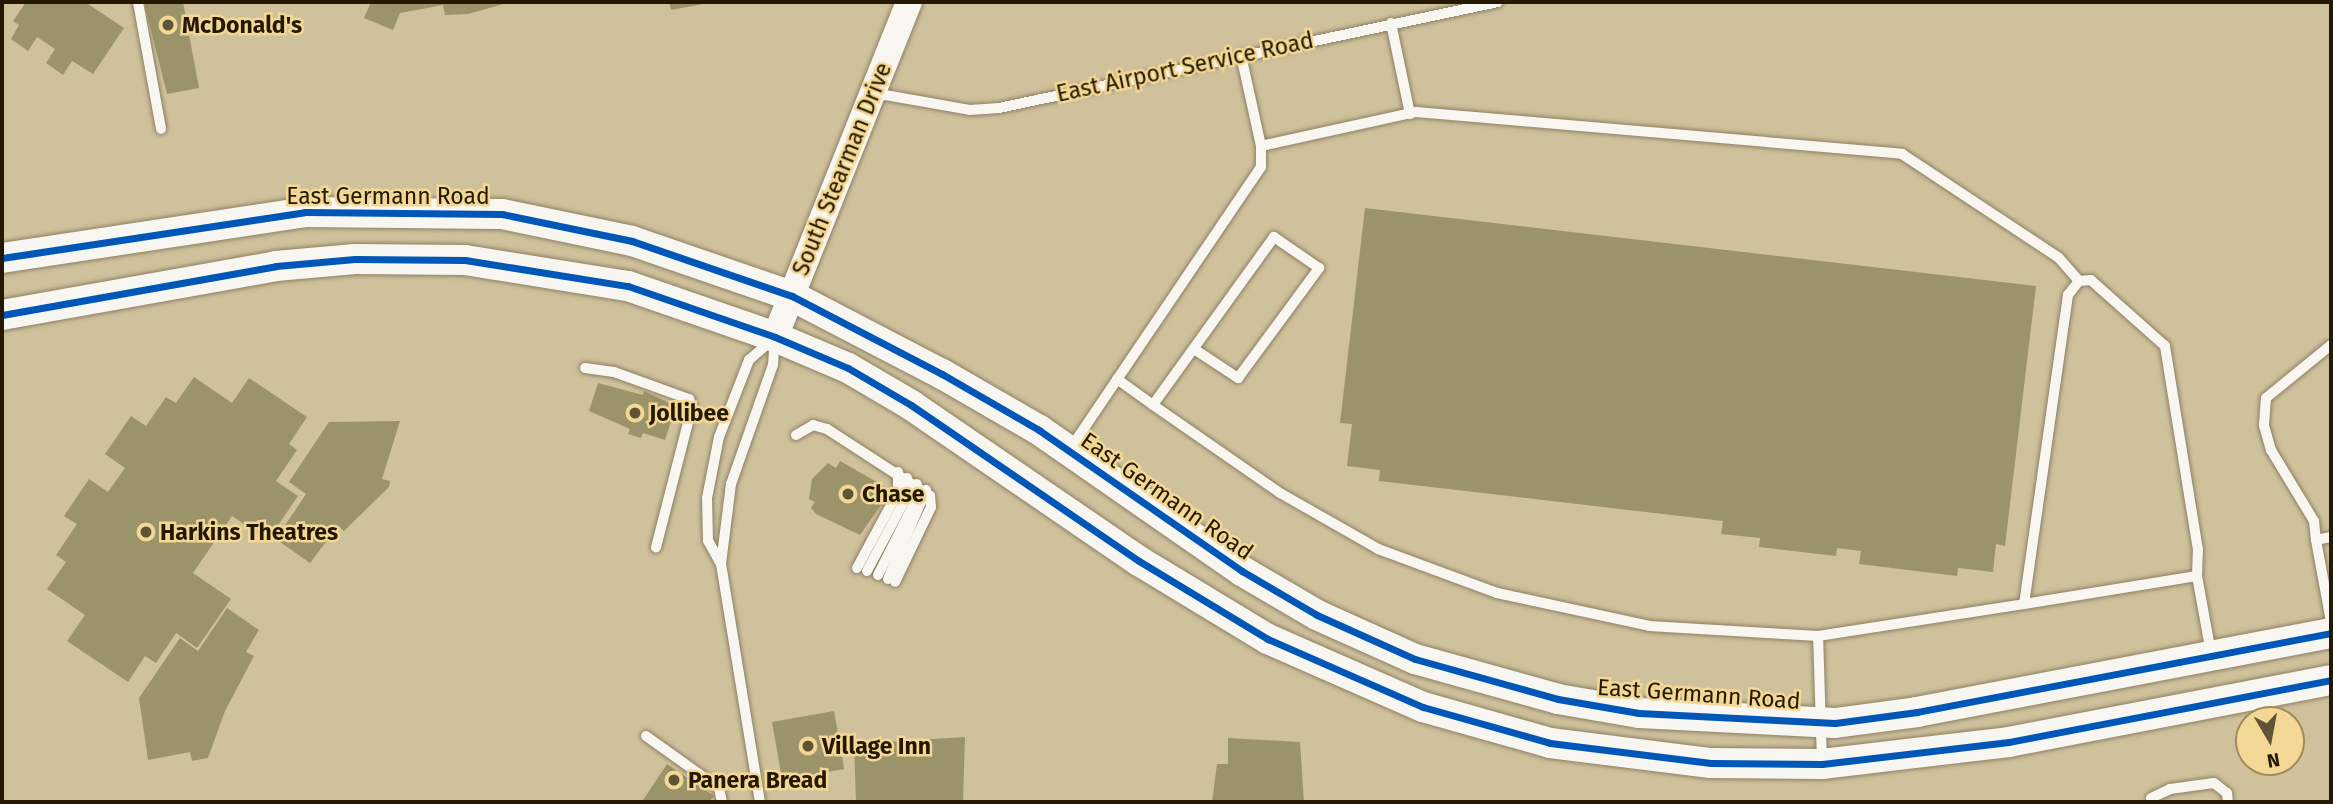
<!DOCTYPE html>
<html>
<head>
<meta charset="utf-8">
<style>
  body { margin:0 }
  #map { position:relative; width:2333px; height:804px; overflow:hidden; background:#d0c19d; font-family:"Fira Sans",sans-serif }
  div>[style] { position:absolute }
  .building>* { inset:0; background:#9b9369; transform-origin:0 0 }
  .roads { filter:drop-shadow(0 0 2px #8c8163) drop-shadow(0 0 2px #8c8163) }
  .service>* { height:10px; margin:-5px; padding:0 5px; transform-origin:5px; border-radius:5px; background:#f8f6f0 }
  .tertiary>* { height:26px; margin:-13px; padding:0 13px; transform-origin:13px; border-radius:13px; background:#f8f6f0 }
  .secondary>* { height:30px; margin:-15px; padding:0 15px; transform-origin:15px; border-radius:15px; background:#f8f6f0 }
  .cycleway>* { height:7px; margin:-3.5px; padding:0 3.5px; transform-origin:3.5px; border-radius:3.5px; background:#0057b8 }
  .dots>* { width:19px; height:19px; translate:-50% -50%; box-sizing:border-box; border:4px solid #f3d795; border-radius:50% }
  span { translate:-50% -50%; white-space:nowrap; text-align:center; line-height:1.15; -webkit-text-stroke:5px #f3d795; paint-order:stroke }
  .poi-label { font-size:23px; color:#241900; font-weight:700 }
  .left { translate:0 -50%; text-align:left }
  .street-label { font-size:23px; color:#241900 }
  .frame { position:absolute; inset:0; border:4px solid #241900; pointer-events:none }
  .north { position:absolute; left:2235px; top:706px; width:70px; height:70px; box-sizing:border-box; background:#f3d795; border:2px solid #a08b59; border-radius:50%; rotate:170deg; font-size:19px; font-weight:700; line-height:28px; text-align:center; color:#241900 }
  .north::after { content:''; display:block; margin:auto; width:24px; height:32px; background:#605437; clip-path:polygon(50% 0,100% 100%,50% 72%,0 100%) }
</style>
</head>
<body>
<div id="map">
  <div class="building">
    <i style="clip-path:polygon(26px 2px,85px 2px,124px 28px,93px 74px,72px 61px,63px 75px,46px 63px,55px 49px,37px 37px,28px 51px,11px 39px,19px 25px,13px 21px)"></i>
    <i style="clip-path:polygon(144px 2px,183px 2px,199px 88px,167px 94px)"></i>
    <i style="clip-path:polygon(371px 2px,507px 2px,507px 3px,468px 14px,445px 15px,443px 5px,400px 13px,393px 30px,364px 18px)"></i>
    <i style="clip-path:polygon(669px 2px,709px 2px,709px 3px,671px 10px)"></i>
    <i style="clip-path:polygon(1365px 208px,2036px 286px,2005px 546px,1996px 544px,1993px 572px,1958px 568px,1957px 576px,1859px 564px,1861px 551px,1837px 548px,1836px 556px,1759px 547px,1760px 538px,1721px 534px,1723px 521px,1379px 481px,1380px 470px,1347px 466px,1352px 424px,1340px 423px)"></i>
    <i style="clip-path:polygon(194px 377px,232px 403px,249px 378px,307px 417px,289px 444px,297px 450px,276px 481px,298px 496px,268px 540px,232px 516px,193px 573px,231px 599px,197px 648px,176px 633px,156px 663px,145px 656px,128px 682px,67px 641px,85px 615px,47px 589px,66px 562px,56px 555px,77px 524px,64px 516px,89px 479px,108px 492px,125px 468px,105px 454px,131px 416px,146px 426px,166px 397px,176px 403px)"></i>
    <i style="clip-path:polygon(598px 383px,643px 395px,644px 391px,676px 406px,665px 440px,643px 433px,641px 438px,628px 434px,630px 429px,589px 411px)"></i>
    <i style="clip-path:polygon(400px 421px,382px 479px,390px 481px,389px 487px,344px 531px,338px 526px,310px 563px,280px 542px,278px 536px,306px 494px,289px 482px,329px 422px)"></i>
    <i style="clip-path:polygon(840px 461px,924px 509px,916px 524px,881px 505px,860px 535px,816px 514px,811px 508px,815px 502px,809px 499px,812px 479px,828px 463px,836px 468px)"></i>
    <i style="clip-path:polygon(227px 608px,259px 630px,246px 652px,254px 656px,225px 711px,208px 758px,192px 761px,190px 752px,148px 760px,139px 698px,180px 638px,198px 651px)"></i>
    <i style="left:834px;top:711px;width:59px;height:63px;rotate:80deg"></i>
    <i style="clip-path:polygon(965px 737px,963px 802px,856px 802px,854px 744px)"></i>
    <i style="clip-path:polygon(1228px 738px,1300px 742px,1304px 802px,1212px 802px,1217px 764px,1228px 764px)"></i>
    <i style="clip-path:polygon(667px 764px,714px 796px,709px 802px,643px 800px)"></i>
  </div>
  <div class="roads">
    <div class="service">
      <i style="left:138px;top:2px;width:129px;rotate:79.7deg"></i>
      <i style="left:1391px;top:23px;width:93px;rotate:78.2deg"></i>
      <i style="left:874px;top:93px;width:97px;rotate:10deg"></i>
      <i style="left:970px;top:110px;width:29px;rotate:-4deg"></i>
      <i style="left:999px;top:108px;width:510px;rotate:-11.99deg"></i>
      <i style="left:1261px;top:146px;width:159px;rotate:-12.4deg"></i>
      <i style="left:1416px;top:112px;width:488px;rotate:4.9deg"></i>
      <i style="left:1902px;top:154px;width:188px;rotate:33.5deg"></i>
      <i style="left:2059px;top:258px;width:30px;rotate:49deg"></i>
      <i style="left:1194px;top:349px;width:53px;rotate:33.4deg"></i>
      <i style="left:1238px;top:378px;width:137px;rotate:-53.6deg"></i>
      <i style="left:1319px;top:268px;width:55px;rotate:-145.4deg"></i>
      <i style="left:1274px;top:237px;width:207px;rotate:125.8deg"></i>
      <i style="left:1153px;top:405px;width:155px;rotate:34.7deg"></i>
      <i style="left:1280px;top:493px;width:113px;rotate:29.7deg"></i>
      <i style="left:1378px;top:549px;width:127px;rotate:20.3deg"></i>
      <i style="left:1497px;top:593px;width:156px;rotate:12.2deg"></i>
      <i style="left:1649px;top:626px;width:169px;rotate:3.4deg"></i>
      <i style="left:585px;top:368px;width:29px;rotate:8deg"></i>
      <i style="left:614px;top:372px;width:80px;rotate:19.8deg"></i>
      <i style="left:689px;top:399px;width:9px;rotate:69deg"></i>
      <i style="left:692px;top:407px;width:145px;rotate:104.4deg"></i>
      <i style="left:1117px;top:379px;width:44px;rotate:35.8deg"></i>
      <i style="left:796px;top:435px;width:20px;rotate:-30deg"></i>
      <i style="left:813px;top:425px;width:15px;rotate:16deg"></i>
      <i style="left:827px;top:429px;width:123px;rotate:33deg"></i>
      <i style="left:930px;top:496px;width:11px;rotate:85deg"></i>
      <i style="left:931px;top:507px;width:83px;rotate:115.6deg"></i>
      <i style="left:1070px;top:449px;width:341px;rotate:-55.9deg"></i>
      <i style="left:1261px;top:167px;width:21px;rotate:-90deg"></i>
      <i style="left:1261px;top:146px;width:93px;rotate:-102.4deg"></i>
      <i style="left:2331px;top:537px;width:15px;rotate:169deg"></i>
      <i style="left:2316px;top:540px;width:83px;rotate:79.6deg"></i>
      <i style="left:2316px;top:540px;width:19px;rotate:-96deg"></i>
      <i style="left:2314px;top:521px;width:83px;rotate:-121.2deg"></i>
      <i style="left:2271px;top:450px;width:26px;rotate:-106deg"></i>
      <i style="left:2264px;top:425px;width:27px;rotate:-86deg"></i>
      <i style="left:2266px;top:398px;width:84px;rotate:-39.2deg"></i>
      <i style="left:721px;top:564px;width:26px;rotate:-119deg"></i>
      <i style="left:708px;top:541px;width:43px;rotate:-91.3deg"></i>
      <i style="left:707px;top:498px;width:62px;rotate:-78.9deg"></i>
      <i style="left:719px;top:437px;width:83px;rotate:-68.7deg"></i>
      <i style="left:749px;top:360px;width:29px;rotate:-41deg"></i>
      <i style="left:857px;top:568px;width:86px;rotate:-61.7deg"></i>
      <i style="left:898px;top:492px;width:20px;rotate:-90deg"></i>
      <i style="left:867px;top:571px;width:85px;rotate:-61.9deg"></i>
      <i style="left:907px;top:496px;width:18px;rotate:-90deg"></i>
      <i style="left:878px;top:575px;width:82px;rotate:-63.1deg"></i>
      <i style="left:915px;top:502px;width:18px;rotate:-84deg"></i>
      <i style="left:2197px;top:576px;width:78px;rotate:79.7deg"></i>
      <i style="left:888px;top:579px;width:97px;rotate:-66.9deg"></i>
      <i style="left:646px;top:736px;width:90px;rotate:35.5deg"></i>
      <i style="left:719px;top:788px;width:14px;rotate:78deg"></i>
      <i style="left:1822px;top:761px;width:125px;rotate:-91.8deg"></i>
      <i style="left:1818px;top:636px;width:208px;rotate:-8.8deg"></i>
      <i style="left:2024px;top:604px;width:175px;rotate:-9.2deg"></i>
      <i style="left:2197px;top:576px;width:26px;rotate:-88deg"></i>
      <i style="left:2198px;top:550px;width:207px;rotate:-99.2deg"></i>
      <i style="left:2165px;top:346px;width:99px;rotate:-138.3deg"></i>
      <i style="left:2091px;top:280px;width:12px;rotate:175deg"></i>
      <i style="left:2079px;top:281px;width:18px;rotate:128deg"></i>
      <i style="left:2068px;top:295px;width:312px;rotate:98.1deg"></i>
      <i style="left:2151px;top:798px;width:21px;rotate:-25deg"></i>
      <i style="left:2170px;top:789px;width:44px;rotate:-7.8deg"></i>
      <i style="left:2214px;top:783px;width:16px;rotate:38deg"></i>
      <i style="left:2227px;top:793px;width:9px;rotate:84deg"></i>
      <i style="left:760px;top:802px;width:241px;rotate:-99.3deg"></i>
      <i style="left:721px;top:564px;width:81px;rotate:-82.9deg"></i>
      <i style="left:731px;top:484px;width:126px;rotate:-70.6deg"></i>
      <i style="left:773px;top:365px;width:26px;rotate:-86deg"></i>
    </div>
    <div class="tertiary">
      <i style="left:775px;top:337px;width:361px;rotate:-68.2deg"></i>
    </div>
    <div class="secondary">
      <i style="left:2px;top:258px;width:306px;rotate:-8.6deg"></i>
      <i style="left:305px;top:212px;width:197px;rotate:0.6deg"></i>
      <i style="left:502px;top:214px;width:133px;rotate:11.7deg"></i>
      <i style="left:632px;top:241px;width:169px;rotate:19deg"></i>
      <i style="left:792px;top:296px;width:169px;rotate:27.5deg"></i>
      <i style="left:942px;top:374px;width:112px;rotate:30deg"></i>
      <i style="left:1039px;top:430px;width:247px;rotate:34.8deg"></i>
      <i style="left:1242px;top:571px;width:87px;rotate:30.4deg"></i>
      <i style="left:1317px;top:615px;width:107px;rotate:24.2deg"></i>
      <i style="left:1415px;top:659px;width:148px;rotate:15.6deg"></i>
      <i style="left:1558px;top:699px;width:82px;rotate:9.8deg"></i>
      <i style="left:1639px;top:713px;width:196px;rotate:2.9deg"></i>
      <i style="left:1835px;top:723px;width:83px;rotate:-7.6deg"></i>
      <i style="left:1917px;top:712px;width:421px;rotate:-10.8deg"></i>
      <i style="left:2px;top:315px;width:278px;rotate:-10.1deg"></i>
      <i style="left:276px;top:266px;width:79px;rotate:-5.1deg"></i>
      <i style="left:355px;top:259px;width:110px;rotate:0.5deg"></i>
      <i style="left:465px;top:260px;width:165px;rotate:9.1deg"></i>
      <i style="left:628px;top:286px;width:156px;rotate:19.1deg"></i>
      <i style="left:775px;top:337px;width:79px;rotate:23deg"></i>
      <i style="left:848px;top:368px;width:73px;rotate:30.4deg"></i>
      <i style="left:911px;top:405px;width:276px;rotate:34.4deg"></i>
      <i style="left:1139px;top:561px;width:151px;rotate:31.2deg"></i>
      <i style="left:1268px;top:639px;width:169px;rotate:23.7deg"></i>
      <i style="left:1423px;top:707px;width:132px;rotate:15.8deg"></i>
      <i style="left:1550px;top:743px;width:162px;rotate:7.1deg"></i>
      <i style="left:1711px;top:763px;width:111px;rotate:0.5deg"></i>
      <i style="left:1822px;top:764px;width:188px;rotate:-6.7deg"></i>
      <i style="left:2009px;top:742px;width:328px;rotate:-10.9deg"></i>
    </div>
  </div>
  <div class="cycleway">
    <i style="left:2px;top:258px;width:306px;rotate:-8.6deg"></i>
    <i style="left:305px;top:212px;width:197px;rotate:0.6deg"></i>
    <i style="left:502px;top:214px;width:133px;rotate:11.7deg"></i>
    <i style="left:632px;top:241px;width:169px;rotate:19deg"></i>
    <i style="left:792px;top:296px;width:169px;rotate:27.5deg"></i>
    <i style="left:942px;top:374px;width:112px;rotate:30deg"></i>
    <i style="left:1039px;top:430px;width:247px;rotate:34.8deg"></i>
    <i style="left:1242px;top:571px;width:87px;rotate:30.4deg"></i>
    <i style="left:1317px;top:615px;width:107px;rotate:24.2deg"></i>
    <i style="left:1415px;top:659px;width:148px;rotate:15.6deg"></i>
    <i style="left:1558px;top:699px;width:82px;rotate:9.8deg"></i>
    <i style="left:1639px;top:713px;width:196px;rotate:2.9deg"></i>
    <i style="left:1835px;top:723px;width:83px;rotate:-7.6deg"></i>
    <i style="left:1917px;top:712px;width:421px;rotate:-10.8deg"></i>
    <i style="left:2px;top:315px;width:278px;rotate:-10.1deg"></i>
    <i style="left:276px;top:266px;width:79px;rotate:-5.1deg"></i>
    <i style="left:355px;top:259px;width:110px;rotate:0.5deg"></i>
    <i style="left:465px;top:260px;width:165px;rotate:9.1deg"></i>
    <i style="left:628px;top:286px;width:156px;rotate:19.1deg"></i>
    <i style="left:775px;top:337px;width:79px;rotate:23deg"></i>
    <i style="left:848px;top:368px;width:73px;rotate:30.4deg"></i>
    <i style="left:911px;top:405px;width:276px;rotate:34.4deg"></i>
    <i style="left:1139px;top:561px;width:151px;rotate:31.2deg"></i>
    <i style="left:1268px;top:639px;width:169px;rotate:23.7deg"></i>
    <i style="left:1423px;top:707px;width:132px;rotate:15.8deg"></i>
    <i style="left:1550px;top:743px;width:162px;rotate:7.1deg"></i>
    <i style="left:1711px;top:763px;width:111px;rotate:0.5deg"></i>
    <i style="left:1822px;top:764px;width:188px;rotate:-6.7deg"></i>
    <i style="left:2009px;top:742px;width:328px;rotate:-10.9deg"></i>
  </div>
  <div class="dots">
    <i style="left:168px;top:25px;background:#605437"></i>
    <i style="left:635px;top:413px;background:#605437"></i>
    <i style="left:848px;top:494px;background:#605437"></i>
    <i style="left:146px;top:532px;background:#605437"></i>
    <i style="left:808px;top:746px;background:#605437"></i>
    <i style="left:674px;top:780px;background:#605437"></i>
  </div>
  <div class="poi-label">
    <span class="left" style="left:182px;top:25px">McDonald's</span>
    <span class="left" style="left:649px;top:413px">Jollibee</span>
    <span class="left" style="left:862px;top:494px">Chase</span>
    <span class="left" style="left:160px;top:532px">Harkins Theatres</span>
    <span class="left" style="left:822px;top:746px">Village Inn</span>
    <span class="left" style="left:688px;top:780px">Panera Bread</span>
  </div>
  <div class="street-label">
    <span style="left:1185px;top:67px;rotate:-12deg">East Airport Service Road</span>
    <span style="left:842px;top:169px;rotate:-68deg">South Stearman Drive</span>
    <span style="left:388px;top:196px">East Germann Road</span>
    <span style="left:1167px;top:496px;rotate:35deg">East Germann Road</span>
    <span style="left:1699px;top:694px;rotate:4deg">East Germann Road</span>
  </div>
  <div class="frame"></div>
  <div class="north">N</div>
</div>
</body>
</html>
